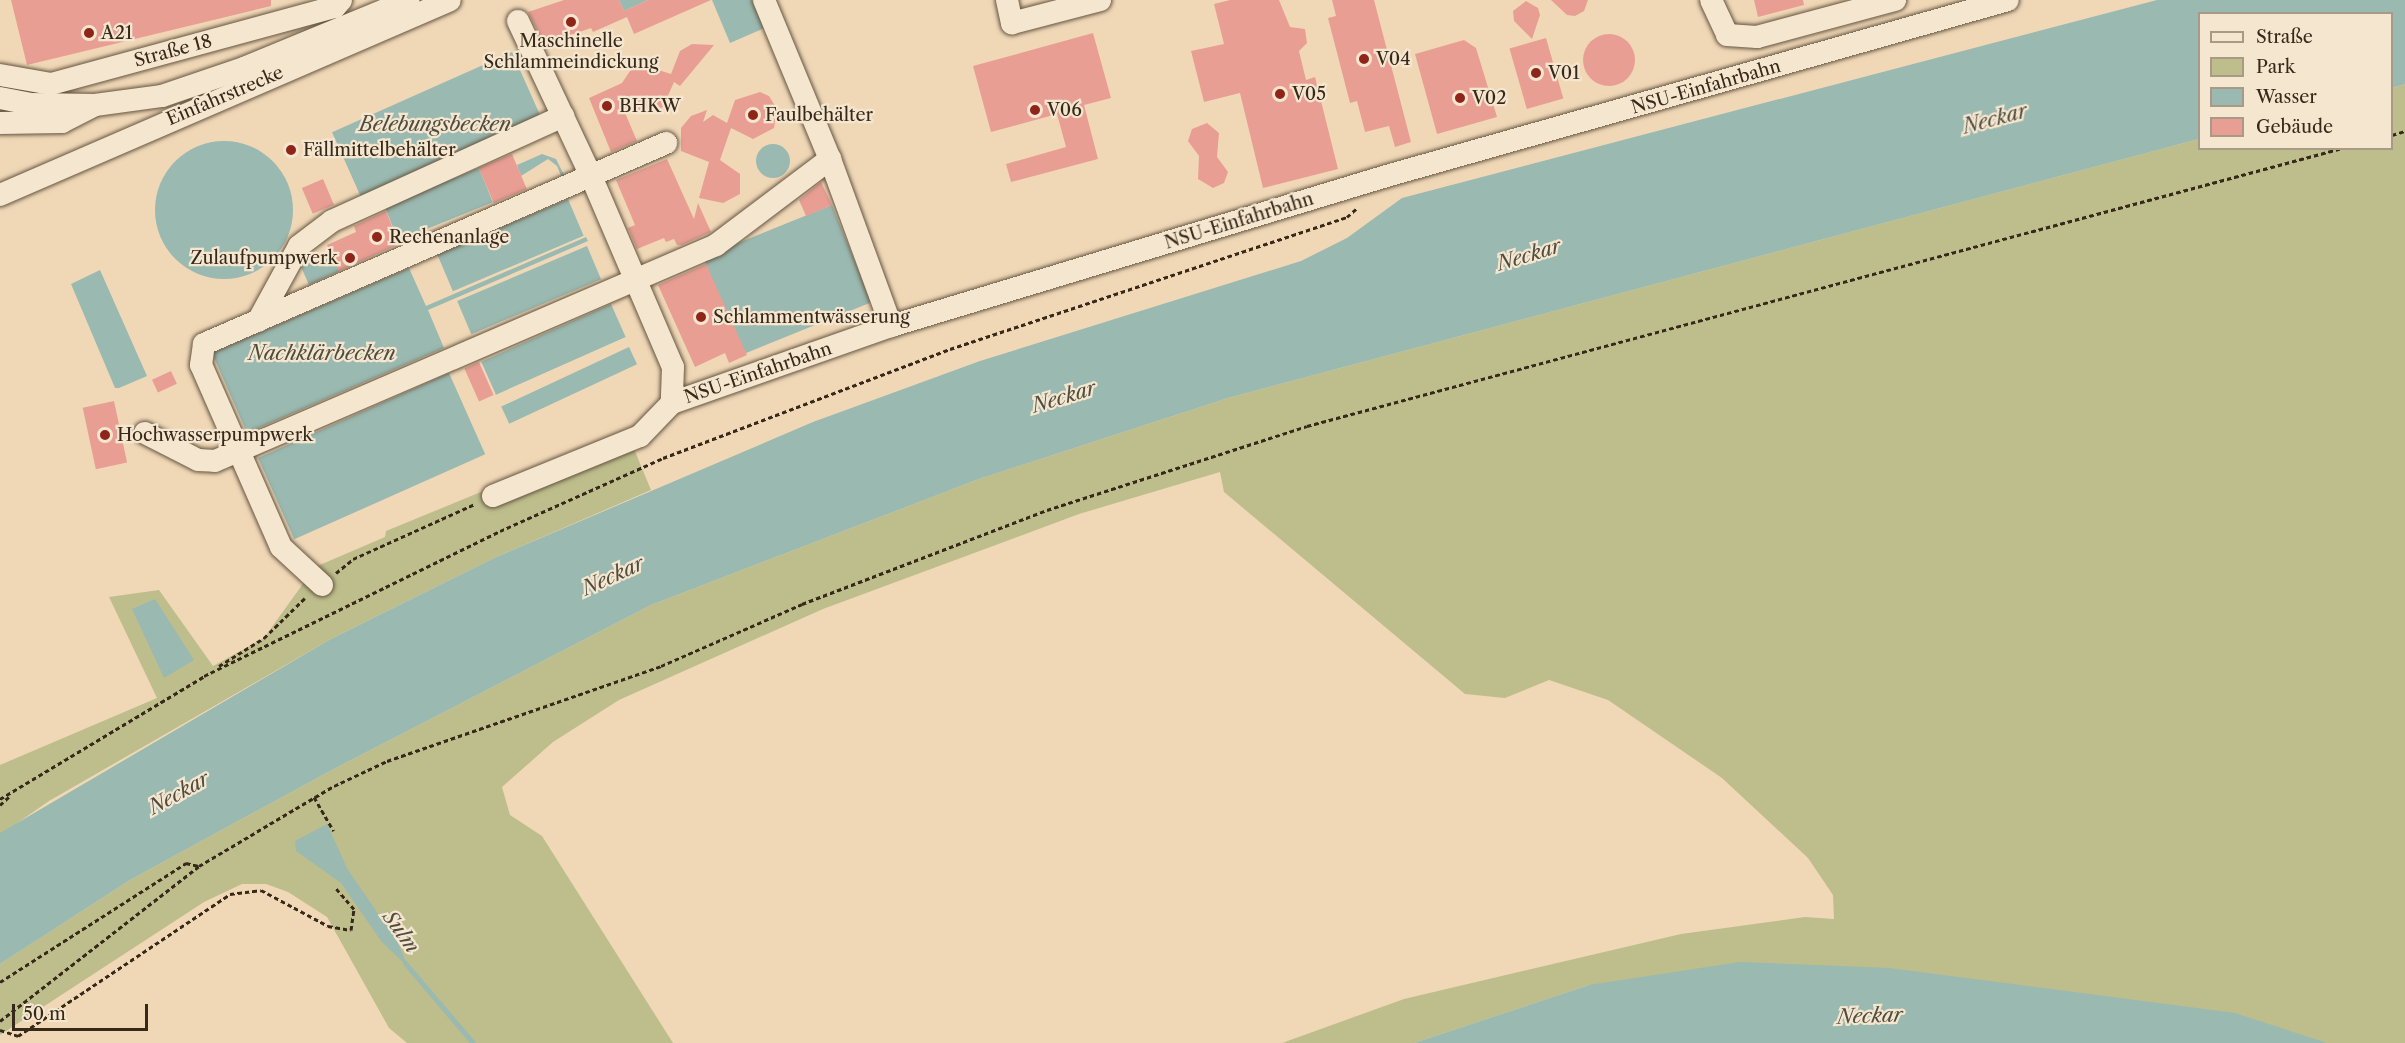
<!DOCTYPE html>
<html>
<head>
<meta charset="utf-8">
<style>
  body { margin:0 }
  #map { position:relative; width:2405px; height:1043px; overflow:hidden; background:#f0d8b7; font-family:"Libre Caslon Text",serif }
  div>[style] { position:absolute }
  .green>* { inset:0; background:#bdbe8c }
  .water>* { inset:0; background:#9ab9b0; transform-origin:0 0 }
  .round { border-radius:50% }
  .stream>* { height:5px; margin:-2.5px; padding:0 2.5px; transform-origin:2.5px; border-radius:2.5px; background:#9ab9b0 }
  .building>* { inset:0; background:#e99e94; transform-origin:0 0 }
  .path>* { height:3px; margin-top:-1.5px; transform-origin:0; background:repeating-linear-gradient(90deg,#372919 0 4.5px,transparent 0 7.5px) }
  .roads { filter:drop-shadow(0 0 2px #655540) drop-shadow(0 0 2px #655540) }
  .minor>* { height:22px; margin:-11px; padding:0 11px; transform-origin:11px; border-radius:11px; background:#f5e6d0 }
  .dots>* { width:16px; height:16px; translate:-50% -50%; box-sizing:border-box; border:3px solid #f5e6d0; border-radius:50% }
  span { translate:-50% -50%; white-space:nowrap; text-align:center; line-height:1.15; -webkit-text-stroke:4.5px #f5e6d0; paint-order:stroke }
  .poi-label { font-size:18px; color:#372919 }
  .left { translate:0 -50%; text-align:left }
  .right { translate:-100% -50%; text-align:right }
  .street-label { font-size:18px; color:#372919 }
  .water-label { font-size:20px; color:#504d3f; font-style:italic }
  .legend { position:absolute; left:2198px; top:12px; width:195px; height:138px; box-sizing:border-box; background:#f5e6d0; border:2px solid #a99a87; margin:0; padding:8px 10px; list-style:none; font-size:18px; color:#372919 }
  .legend li { display:flex; align-items:center; gap:12px; height:30px }
  .legend b { width:30px; border:2px solid #a99a87 }
  .scale { position:absolute; left:12px; top:1004px; width:136px; height:27px; box-sizing:border-box; border:3px solid #372919; border-top:0; padding-left:8px; font-size:18px; line-height:21px; white-space:nowrap; color:#372919; -webkit-text-stroke:4px #f5e6d0; paint-order:stroke }
</style>
</head>
<body>
<div id="map">
  <div class="green">
    <i style="clip-path:polygon(2405px 84px,2405px 1043px,2327px 1043px,1589px 985px,1414px 1043px,1282px 1043px,1404px 999px,1681px 934px,1805px 917px,1834px 919px,1833px 895px,1808px 858px,1722px 778px,1608px 700px,1549px 680px,1505px 698px,1465px 694px,1224px 492px,1220px 472px,1079px 514px,823px 609px,619px 700px,553px 742px,502px 787px,510px 815px,542px 836px,673px 1043px,407px 1043px,389px 1028px,327px 917px,288px 892px,266px 884px,242px 884px,204px 902px,0 1035px,0 964px,130px 880px,330px 771px,651px 605px,979px 479px,1228px 398px,2199px 139px,2200px 148px,2392px 148px,2392px 88px)"></i>
    <i style="clip-path:polygon(627px 432px,651px 490px,494px 558px,329px 640px,49px 801px,0 835px,0 765px,157px 698px,109px 597px,159px 590px,213px 666px,264px 638px,315px 567px,385px 537px,386px 531px)"></i>
  </div>
  <div class="water">
    <i style="clip-path:polygon(619px 0,648px 0,624px 11px)"></i>
    <i style="clip-path:polygon(712px 0,755px 0,767px 27px,730px 43px)"></i>
    <i style="clip-path:polygon(2157px 0,2405px 0,2405px 84px,2392px 88px,2392px 14px,2200px 14px,2199px 139px,1228px 398px,979px 479px,651px 605px,330px 771px,130px 880px,0 964px,0 833px,329px 640px,494px 558px,813px 422px,980px 361px,1301px 261px,1347px 238px,1402px 198px)"></i>
    <i style="left:512px;top:52px;width:70px;height:197px;rotate:66deg"></i>
    <i class="round" style="left:155px;top:141px;width:138px;height:138px"></i>
    <i class="round" style="left:756px;top:144px;width:34px;height:34px"></i>
    <i style="clip-path:polygon(542px 154px,556px 159px,565px 177px,562px 178px,557px 166px,548px 159px,521px 176px,517px 165px)"></i>
    <i style="left:479px;top:168px;width:37px;height:102px;rotate:68deg"></i>
    <i style="left:568px;top:199px;width:40px;height:142px;rotate:67deg"></i>
    <i style="left:832px;top:205px;width:105px;height:139px;rotate:68deg"></i>
    <i style="clip-path:polygon(586px 237px,588px 241px,428px 310px,444px 348px,247px 433px,212px 353px,409px 268px,426px 306px)"></i>
    <i style="left:587px;top:246px;width:36px;height:141px;rotate:67deg"></i>
    <i style="left:331px;top:253px;width:20px;height:33px;rotate:66deg"></i>
    <i style="clip-path:polygon(100px 270px,147px 376px,119px 388px,115px 388px,71px 284px)"></i>
    <i style="left:611px;top:304px;width:36px;height:142px;rotate:66deg"></i>
    <i style="left:629px;top:347px;width:19px;height:141px;rotate:65deg"></i>
    <i style="left:449px;top:373px;width:89px;height:209px;rotate:66deg"></i>
    <i style="clip-path:polygon(155px 599px,194px 660px,164px 678px,132px 609px)"></i>
    <i style="clip-path:polygon(327px 824px,348px 870px,397px 941px,408px 967px,381px 941px,341px 883px,296px 851px,295px 841px)"></i>
    <i style="clip-path:polygon(1740px 962px,1889px 968px,2235px 1013px,2327px 1043px,1414px 1043px,1589px 985px)"></i>
  </div>
  <div class="stream">
    <i style="left:405px;top:963px;width:105px;rotate:49.6deg"></i>
  </div>
  <div class="building">
    <i style="clip-path:polygon(11px 0,271px 0,271px 6px,27px 65px)"></i>
    <i style="clip-path:polygon(564px 0,619px 0,624px 11px,648px 0,711px 0,634px 34px,627px 17px,593px 32px,591px 28px,544px 44px,528px 12px)"></i>
    <i style="clip-path:polygon(1230px 0,1279px 0,1290px 27px,1305px 29px,1307px 43px,1299px 51px,1306px 80px,1315px 77px,1338px 169px,1263px 188px,1240px 93px,1204px 102px,1191px 51px,1224px 44px,1214px 4px)"></i>
    <i style="clip-path:polygon(1332px 0,1374px 0,1411px 142px,1395px 147px,1389px 126px,1365px 132px,1357px 101px,1350px 103px,1328px 18px,1336px 16px)"></i>
    <i style="clip-path:polygon(1551px 0,1588px 0,1584px 11px,1575px 16px,1567px 15px)"></i>
    <i style="clip-path:polygon(1754px 0,1803px 0,1804px 5px,1758px 17px)"></i>
    <i style="clip-path:polygon(1526px 1px,1538px 8px,1540px 15px,1532px 39px,1514px 21px,1513px 11px)"></i>
    <i style="clip-path:polygon(1093px 33px,1111px 98px,1084px 105px,1098px 159px,1011px 182px,1006px 164px,1066px 147px,1057px 114px,991px 132px,973px 66px)"></i>
    <i class="round" style="left:1583px;top:34px;width:52px;height:52px"></i>
    <i style="left:1546px;top:38px;width:63px;height:38px;rotate:74deg"></i>
    <i style="clip-path:polygon(1464px 40px,1476px 48px,1497px 117px,1437px 134px,1415px 54px)"></i>
    <i style="clip-path:polygon(692px 44px,714px 45px,680px 86px,674px 82px,663px 107px,647px 113px,623px 108px,637px 141px,611px 152px,589px 98px,622px 83px,630px 71px,643px 65px,671px 74px,680px 51px)"></i>
    <i style="clip-path:polygon(760px 92px,769px 96px,777px 109px,774px 128px,753px 139px,731px 128px,720px 160px,740px 174px,740px 194px,723px 203px,699px 198px,709px 162px,681px 151px,681px 128px,691px 116px,707px 110px,703px 122px,713px 115px,727px 123px,735px 100px)"></i>
    <i style="clip-path:polygon(1207px 123px,1219px 133px,1217px 157px,1228px 172px,1224px 183px,1213px 188px,1198px 179px,1199px 156px,1188px 141px,1192px 129px)"></i>
    <i style="left:512px;top:154px;width:38px;height:36px;rotate:67deg"></i>
    <i style="clip-path:polygon(667px 159px,694px 219px,698px 203px,711px 232px,682px 245px,677px 245px,674px 239px,666px 242px,664px 238px,637px 249px,628px 228px,635px 225px,616px 180px)"></i>
    <i style="left:323px;top:179px;width:28px;height:23px;rotate:67deg"></i>
    <i style="clip-path:polygon(821px 182px,832px 205px,806px 216px,799px 200px)"></i>
    <i style="clip-path:polygon(386px 211px,399px 244px,339px 271px,327px 245px,356px 232px,354px 226px)"></i>
    <i style="clip-path:polygon(706px 264px,747px 355px,729px 363px,725px 353px,695px 367px,658px 285px)"></i>
    <i style="left:479px;top:362px;width:36px;height:16px;rotate:66deg"></i>
    <i style="left:171px;top:371px;width:14px;height:21px;rotate:65deg"></i>
    <i style="left:114px;top:401px;width:63px;height:32px;rotate:78deg"></i>
  </div>
  <div class="path">
    <i style="left:2392px;top:135px;width:14px;rotate:-17deg"></i>
    <i style="left:336px;top:573px;width:22px;rotate:-39deg"></i>
    <i style="left:353px;top:559px;width:134px;rotate:-24.3deg"></i>
    <i style="left:219px;top:666px;width:53px;rotate:-31.9deg"></i>
    <i style="left:264px;top:638px;width:57px;rotate:-44.3deg"></i>
    <i style="left:204px;top:676px;width:330px;rotate:-26.1deg"></i>
    <i style="left:500px;top:531px;width:179px;rotate:-24.1deg"></i>
    <i style="left:663px;top:458px;width:307px;rotate:-20.8deg"></i>
    <i style="left:950px;top:349px;width:418px;rotate:-18.4deg"></i>
    <i style="left:1347px;top:217px;width:13px;rotate:-42deg"></i>
    <i style="left:314px;top:797px;width:39px;rotate:60deg"></i>
    <i style="left:0;top:799px;width:240px;rotate:-31deg"></i>
    <i style="left:0;top:805px;width:12px;rotate:-42deg"></i>
    <i style="left:0;top:982px;width:221px;rotate:-32.6deg"></i>
    <i style="left:186px;top:863px;width:13px;rotate:13deg"></i>
    <i style="left:0;top:1021px;width:252px;rotate:-37.9deg"></i>
    <i style="left:199px;top:866px;width:157px;rotate:-30.7deg"></i>
    <i style="left:334px;top:786px;width:59px;rotate:-25.3deg"></i>
    <i style="left:387px;top:761px;width:290px;rotate:-19.1deg"></i>
    <i style="left:661px;top:666px;width:154px;rotate:-23.7deg"></i>
    <i style="left:802px;top:604px;width:262px;rotate:-21deg"></i>
    <i style="left:1047px;top:510px;width:273px;rotate:-17.9deg"></i>
    <i style="left:1307px;top:426px;width:1072px;rotate:-15.03deg"></i>
    <i style="left:0;top:1030px;width:19px;rotate:18deg"></i>
    <i style="left:18px;top:1036px;width:255px;rotate:-33.8deg"></i>
    <i style="left:230px;top:894px;width:31px;rotate:-7deg"></i>
    <i style="left:261px;top:890px;width:76px;rotate:28.2deg"></i>
    <i style="left:328px;top:926px;width:23px;rotate:10deg"></i>
    <i style="left:351px;top:930px;width:21px;rotate:-82deg"></i>
    <i style="left:354px;top:909px;width:28px;rotate:-131deg"></i>
  </div>
  <div class="roads">
    <div class="minor">
      <i style="left:764px;top:0;width:172px;rotate:67.5deg"></i>
      <i style="left:830px;top:159px;width:178px;rotate:69.9deg"></i>
      <i style="left:1007px;top:0;width:24px;rotate:78deg"></i>
      <i style="left:1012px;top:23px;width:91px;rotate:-14.6deg"></i>
      <i style="left:1711px;top:0;width:38px;rotate:65deg"></i>
      <i style="left:1727px;top:35px;width:30px;rotate:4deg"></i>
      <i style="left:1757px;top:37px;width:143px;rotate:-15deg"></i>
      <i style="left:518px;top:21px;width:171px;rotate:64.8deg"></i>
      <i style="left:591px;top:176px;width:208px;rotate:66.8deg"></i>
      <i style="left:673px;top:367px;width:36px;rotate:92deg"></i>
      <i style="left:0;top:75px;width:52px;rotate:10deg"></i>
      <i style="left:51px;top:84px;width:294px;rotate:-15.2deg"></i>
      <i style="left:335px;top:7px;width:9px;rotate:-49deg"></i>
      <i style="left:0;top:98px;width:32px;rotate:11deg"></i>
      <i style="left:31px;top:104px;width:64px;rotate:0.9deg"></i>
      <i style="left:95px;top:105px;width:68px;rotate:-7.7deg"></i>
      <i style="left:162px;top:96px;width:87px;rotate:-18.9deg"></i>
      <i style="left:244px;top:68px;width:178px;rotate:-22.4deg"></i>
      <i style="left:0;top:123px;width:62px;rotate:-0.9deg"></i>
      <i style="left:62px;top:122px;width:33px;rotate:-27deg"></i>
      <i style="left:0;top:195px;width:490px;rotate:-23.4deg"></i>
      <i style="left:258px;top:321px;width:85px;rotate:-61.3deg"></i>
      <i style="left:299px;top:246px;width:41px;rotate:-37.1deg"></i>
      <i style="left:332px;top:221px;width:254px;rotate:-24.4deg"></i>
      <i style="left:145px;top:433px;width:59px;rotate:27deg"></i>
      <i style="left:198px;top:460px;width:17px;rotate:3deg"></i>
      <i style="left:215px;top:461px;width:546px;rotate:-23.32deg"></i>
      <i style="left:716px;top:245px;width:143px;rotate:-37deg"></i>
      <i style="left:493px;top:496px;width:159px;rotate:-22.2deg"></i>
      <i style="left:640px;top:436px;width:46px;rotate:-45.9deg"></i>
      <i style="left:672px;top:403px;width:232px;rotate:-19.4deg"></i>
      <i style="left:891px;top:326px;width:521px;rotate:-16.84deg"></i>
      <i style="left:1390px;top:175px;width:642px;rotate:-15.81deg"></i>
      <i style="left:322px;top:585px;width:56px;rotate:-137.2deg"></i>
      <i style="left:281px;top:547px;width:199px;rotate:-113.7deg"></i>
      <i style="left:201px;top:365px;width:21px;rotate:-82deg"></i>
      <i style="left:204px;top:344px;width:504px;rotate:-23.51deg"></i>
    </div>
  </div>
  <div class="dots">
    <i style="left:571px;top:22px;background:#8f2418"></i>
    <i style="left:89px;top:33px;background:#8f2418"></i>
    <i style="left:1364px;top:59px;background:#8f2418"></i>
    <i style="left:1536px;top:73px;background:#8f2418"></i>
    <i style="left:1280px;top:94px;background:#8f2418"></i>
    <i style="left:1460px;top:98px;background:#8f2418"></i>
    <i style="left:607px;top:106px;background:#8f2418"></i>
    <i style="left:1035px;top:110px;background:#8f2418"></i>
    <i style="left:753px;top:115px;background:#8f2418"></i>
    <i style="left:291px;top:150px;background:#8f2418"></i>
    <i style="left:377px;top:237px;background:#8f2418"></i>
    <i style="left:350px;top:258px;background:#8f2418"></i>
    <i style="left:701px;top:317px;background:#8f2418"></i>
    <i style="left:105px;top:435px;background:#8f2418"></i>
  </div>
  <div class="poi-label">
    <span class="left" style="left:101px;top:33px">A21</span>
    <span style="left:571px;top:52px">Maschinelle<br>Schlammeindickung</span>
    <span class="left" style="left:1376px;top:59px">V04</span>
    <span class="left" style="left:1548px;top:73px">V01</span>
    <span class="left" style="left:1292px;top:94px">V05</span>
    <span class="left" style="left:1472px;top:98px">V02</span>
    <span class="left" style="left:619px;top:106px">BHKW</span>
    <span class="left" style="left:1047px;top:110px">V06</span>
    <span class="left" style="left:765px;top:115px">Faulbehälter</span>
    <span class="left" style="left:303px;top:150px">Fällmittelbehälter</span>
    <span class="left" style="left:389px;top:237px">Rechenanlage</span>
    <span class="right" style="left:338px;top:258px">Zulaufpumpwerk</span>
    <span class="left" style="left:713px;top:317px">Schlammentwässerung</span>
    <span class="left" style="left:117px;top:435px">Hochwasserpumpwerk</span>
  </div>
  <div class="street-label">
    <span style="left:173px;top:51px;rotate:-15deg">Straße 18</span>
    <span style="left:1706px;top:87px;rotate:-16deg">NSU-Einfahrbahn</span>
    <span style="left:225px;top:96px;rotate:-23deg">Einfahrstrecke</span>
    <span style="left:1239px;top:221px;rotate:-17deg">NSU-Einfahrbahn</span>
    <span style="left:758px;top:373px;rotate:-19deg">NSU-Einfahrbahn</span>
  </div>
  <div class="water-label">
    <span style="left:1995px;top:119px;rotate:-15deg">Neckar</span>
    <span style="left:435px;top:124px">Belebungsbecken</span>
    <span style="left:1529px;top:255px;rotate:-17deg">Neckar</span>
    <span style="left:322px;top:353px">Nachklärbecken</span>
    <span style="left:1064px;top:397px;rotate:-17deg">Neckar</span>
    <span style="left:613px;top:576px;rotate:-25deg">Neckar</span>
    <span style="left:179px;top:793px;rotate:-29deg">Neckar</span>
    <span style="left:401px;top:932px;rotate:54deg">Sulm</span>
    <span style="left:1870px;top:1016px;rotate:-2deg">Neckar</span>
  </div>
  <ul class="legend">
  <li><b style="height:8px;background:#f5e6d0"></b>Straße</li>
  <li><b style="height:16px;background:#bdbe8c"></b>Park</li>
  <li><b style="height:16px;background:#9ab9b0"></b>Wasser</li>
  <li><b style="height:16px;background:#e99e94"></b>Gebäude</li>
  </ul>
  <div class="scale">50 m</div>
</div>
</body>
</html>
